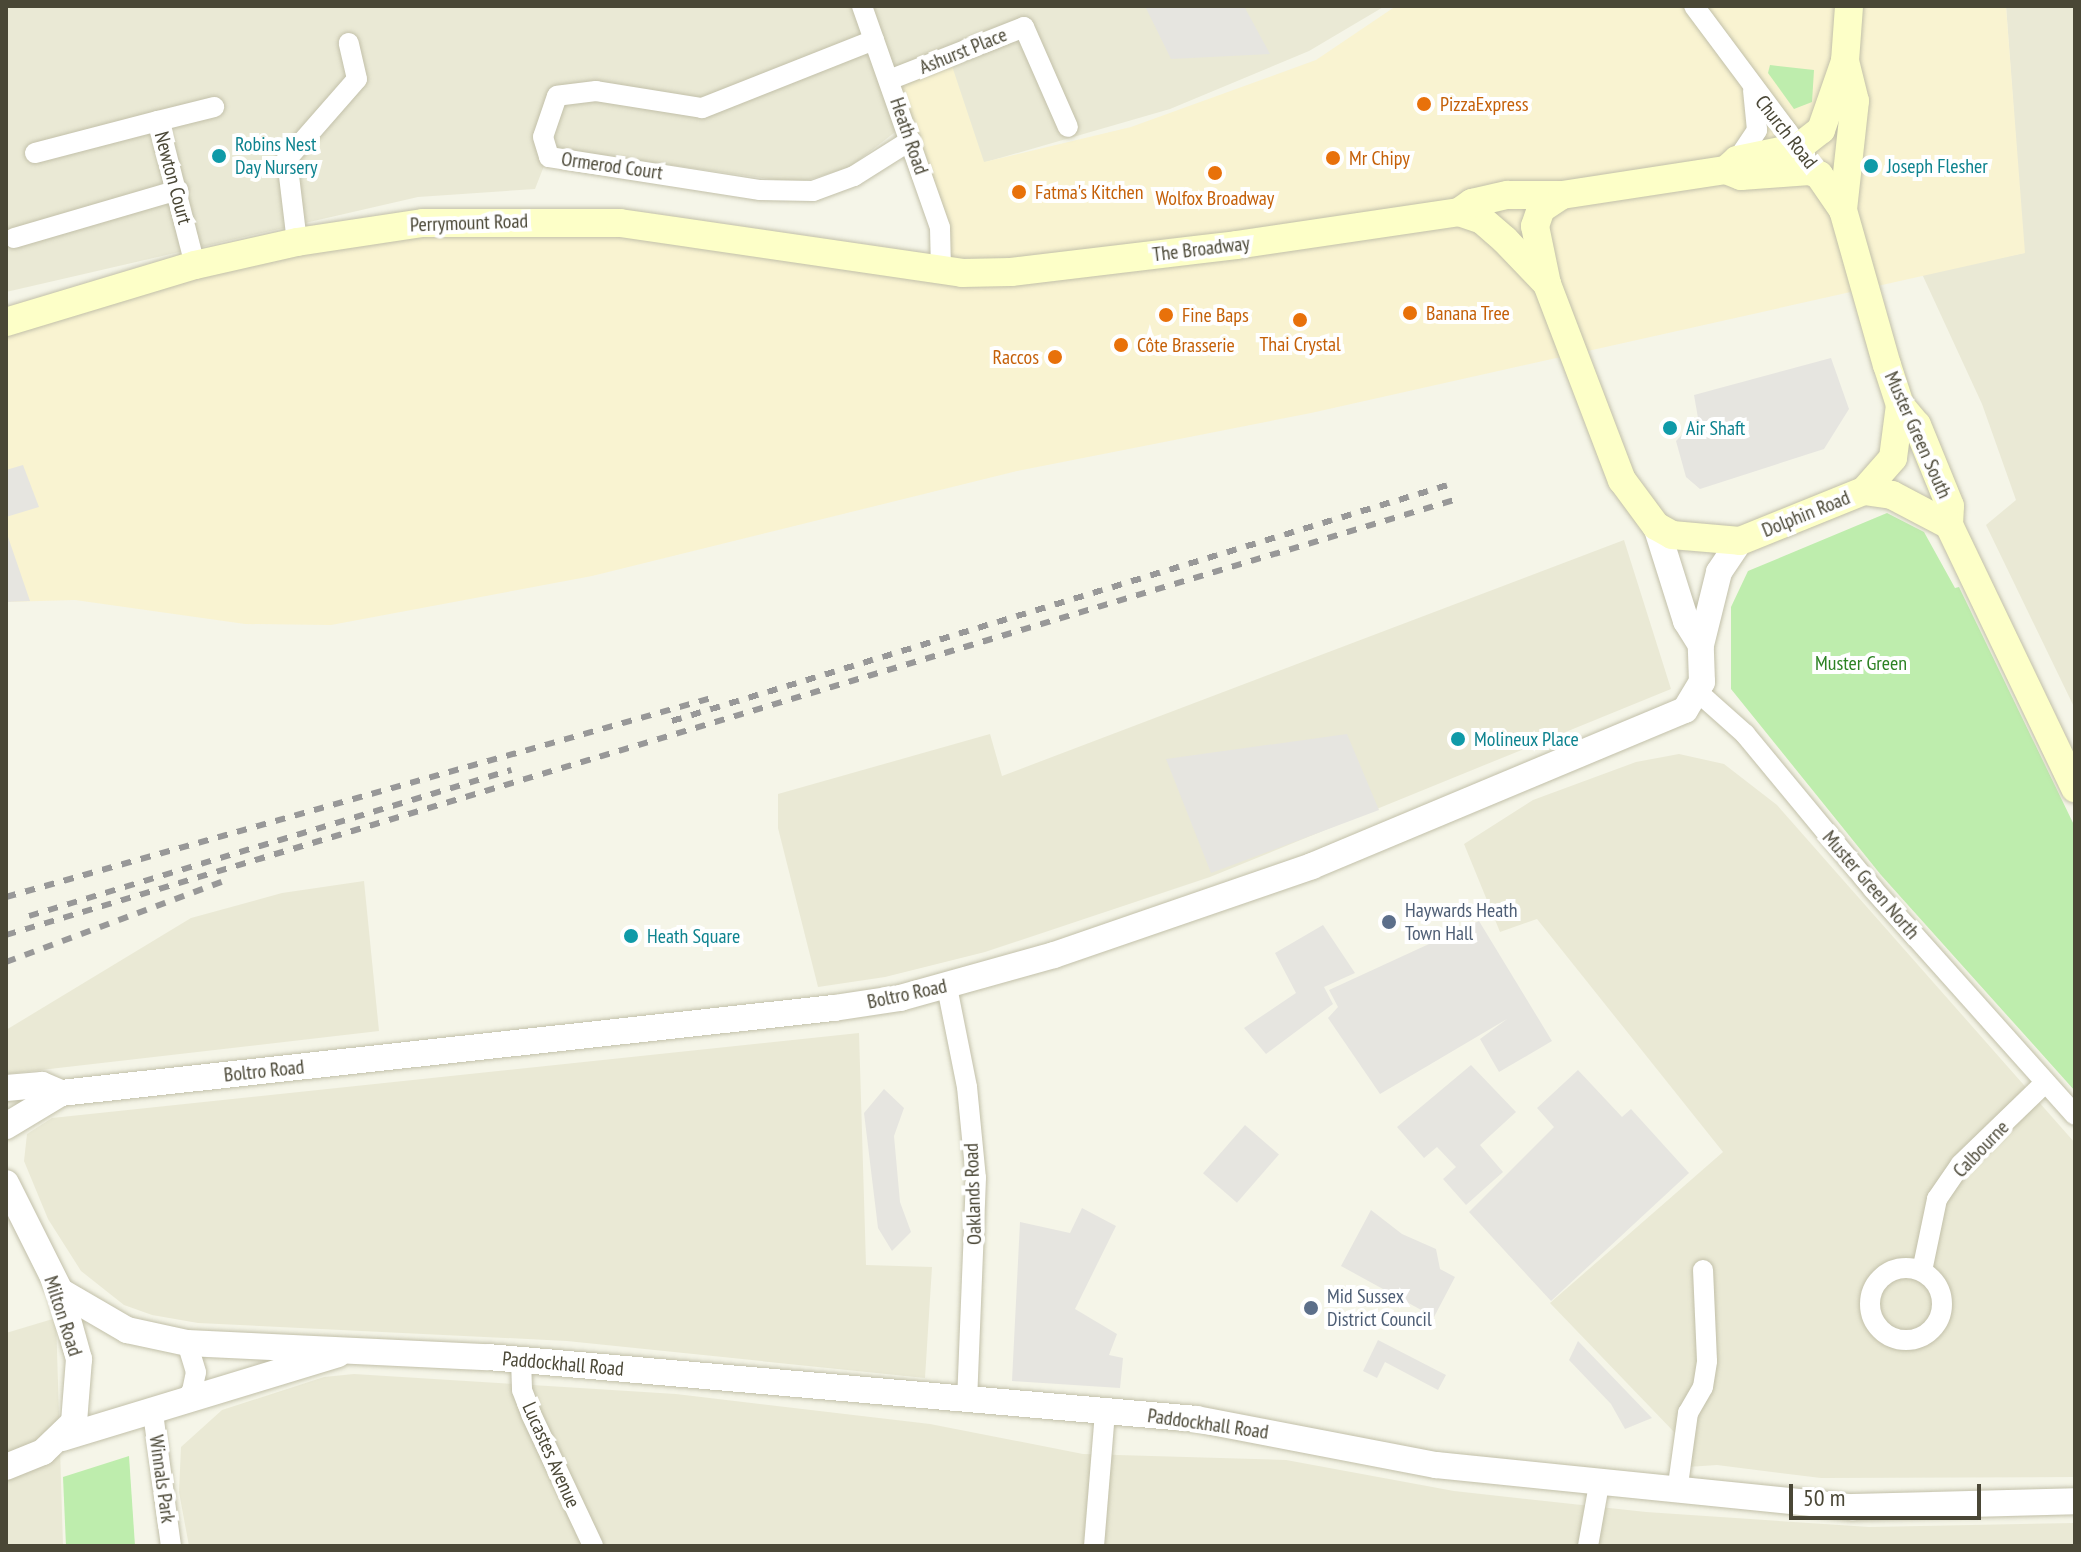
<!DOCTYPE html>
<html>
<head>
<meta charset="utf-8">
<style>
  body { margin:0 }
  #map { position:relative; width:2081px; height:1552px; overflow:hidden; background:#f5f5e8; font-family:"PT Sans Narrow",sans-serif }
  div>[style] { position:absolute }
  .residential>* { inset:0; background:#eae9d5 }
  .commercial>* { inset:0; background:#f9f3d1 }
  .green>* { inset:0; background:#beedad }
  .parking>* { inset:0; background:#e6e5e0; transform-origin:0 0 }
  .roads { filter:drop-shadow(0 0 2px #c2c0a9) drop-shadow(0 0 2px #c2c0a9) }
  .minor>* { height:20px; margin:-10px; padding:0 10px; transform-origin:10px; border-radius:10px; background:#fff }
  .minor>.ring { margin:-10px; padding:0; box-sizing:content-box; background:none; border:20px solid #fff; border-radius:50% }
  .tertiary>* { height:26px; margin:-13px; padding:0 13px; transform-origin:13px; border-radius:13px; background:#fff }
  .secondary>* { height:28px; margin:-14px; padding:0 14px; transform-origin:14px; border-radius:14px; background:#fdffc8 }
  .rail>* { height:6px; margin-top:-3px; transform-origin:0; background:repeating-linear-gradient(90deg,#989898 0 10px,transparent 0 20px) }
  .dots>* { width:22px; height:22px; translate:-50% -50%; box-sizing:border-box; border:4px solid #fff; border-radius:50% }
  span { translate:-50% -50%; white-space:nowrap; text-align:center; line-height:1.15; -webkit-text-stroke:8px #fff; paint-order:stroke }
  .street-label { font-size:20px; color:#4a4736 }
  .food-label { font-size:20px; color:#c56008 }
  .left { translate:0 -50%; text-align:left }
  .right { translate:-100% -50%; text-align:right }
  .culture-label { font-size:20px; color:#0d838f }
  .park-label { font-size:20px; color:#2c8223 }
  .service-label { font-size:20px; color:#4e5e75 }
  .frame { position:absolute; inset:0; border:8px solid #4a4736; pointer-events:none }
  .scale { position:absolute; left:1789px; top:1484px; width:192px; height:36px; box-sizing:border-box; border:4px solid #4a4736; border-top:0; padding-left:10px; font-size:24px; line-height:28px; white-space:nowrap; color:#4a4736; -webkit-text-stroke:6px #fff; paint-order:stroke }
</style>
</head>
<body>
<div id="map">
  <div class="residential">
    <i style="clip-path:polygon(6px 6px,1385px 6px,1309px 51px,1170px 109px,941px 175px,921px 112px,850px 167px,798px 183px,551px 148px,535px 189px,418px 197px,6px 292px)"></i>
    <i style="clip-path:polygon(2006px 6px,2075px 6px,2075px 709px,1986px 525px,2016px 500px,1982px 404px,1922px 274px,2024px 253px)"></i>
    <i style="clip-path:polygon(1624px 540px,1671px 689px,1210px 877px,985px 952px,885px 977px,818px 987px,778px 828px,778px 794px,990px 734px,1002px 776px)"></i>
    <i style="clip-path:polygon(1679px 754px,1724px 764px,1777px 805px,2075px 1143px,2075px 1477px,1821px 1478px,1717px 1465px,1673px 1468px,1676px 1434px,1550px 1303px,1723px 1152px,1537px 919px,1500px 932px,1464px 844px,1533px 800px,1636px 762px)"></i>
    <i style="clip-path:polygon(364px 881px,379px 1031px,6px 1074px,6px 1030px,191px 918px,282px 893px)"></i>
    <i style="clip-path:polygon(859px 1033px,866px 1265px,932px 1267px,925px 1378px,567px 1341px,198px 1323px,152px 1315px,124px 1305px,81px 1271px,48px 1219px,24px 1161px,27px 1134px,52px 1118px)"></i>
    <i style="clip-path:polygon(56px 1318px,63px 1546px,6px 1546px,6px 1333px)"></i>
    <i style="clip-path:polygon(354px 1374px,676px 1394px,930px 1424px,1083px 1454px,1286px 1460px,1454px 1491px,1646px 1512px,1869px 1527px,2075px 1523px,2075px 1546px,189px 1546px,179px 1492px,181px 1447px,222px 1410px,324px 1377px)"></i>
  </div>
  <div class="commercial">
    <i style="clip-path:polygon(1396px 6px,2006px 6px,2025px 253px,1311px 413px,1017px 471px,592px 576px,331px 625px,245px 624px,75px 600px,6px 602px,6px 322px,295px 240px,620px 223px,941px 268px,889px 80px,949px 57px,984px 162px,1131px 127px,1316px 60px)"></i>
  </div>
  <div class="green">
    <i style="clip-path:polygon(1770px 65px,1814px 70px,1812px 102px,1794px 109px,1768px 73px)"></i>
    <i style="clip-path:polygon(1887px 513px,1924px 532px,1955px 588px,1959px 587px,2075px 827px,2075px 1091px,1881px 875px,1731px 689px,1731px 607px,1748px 571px)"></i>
    <i style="clip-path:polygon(129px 1456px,135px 1546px,66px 1546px,63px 1477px)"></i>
  </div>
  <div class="parking">
    <i style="clip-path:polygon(1145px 6px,1244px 6px,1270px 54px,1171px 59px)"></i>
    <i style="clip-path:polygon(1831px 358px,1849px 409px,1824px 449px,1700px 489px,1686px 477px,1676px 441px,1698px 418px,1694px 395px)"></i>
    <i style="clip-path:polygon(23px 465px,39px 507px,6px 517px,6px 470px)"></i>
    <i style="clip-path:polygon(6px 531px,30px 601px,6px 602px)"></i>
    <i style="clip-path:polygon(1347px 734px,1379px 810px,1211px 873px,1166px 759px)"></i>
    <i style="clip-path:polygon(1479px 921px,1552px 1041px,1499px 1072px,1480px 1039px,1507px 1019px,1380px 1094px,1328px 1018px,1338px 1007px,1329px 990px)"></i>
    <i style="clip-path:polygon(1323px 925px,1355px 973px,1324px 987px,1333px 1004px,1266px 1054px,1244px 1028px,1296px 993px,1275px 953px)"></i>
    <i style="clip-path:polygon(1471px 1065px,1516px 1112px,1480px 1145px,1503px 1172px,1466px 1205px,1443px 1179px,1456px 1167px,1437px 1147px,1424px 1158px,1397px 1127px)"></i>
    <i style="clip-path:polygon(1578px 1070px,1622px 1117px,1631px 1109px,1689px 1173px,1551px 1301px,1469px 1212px,1554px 1127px,1537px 1108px)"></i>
    <i style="clip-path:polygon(884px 1089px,904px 1108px,894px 1136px,900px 1202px,911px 1232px,892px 1251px,878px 1228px,864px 1113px)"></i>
    <i style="left:1245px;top:1125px;width:45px;height:64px;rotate:41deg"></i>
    <i style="clip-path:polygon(1082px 1208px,1116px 1226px,1075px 1309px,1117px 1334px,1109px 1355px,1123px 1358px,1120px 1388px,1012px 1381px,1020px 1222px,1070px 1233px)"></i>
    <i style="clip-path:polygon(1371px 1210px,1402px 1234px,1436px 1249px,1440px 1269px,1455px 1277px,1434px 1317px,1341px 1266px)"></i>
    <i style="clip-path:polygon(1378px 1340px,1446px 1375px,1438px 1390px,1385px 1362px,1377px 1378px,1363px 1371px)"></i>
    <i style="clip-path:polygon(1578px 1341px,1652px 1418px,1625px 1429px,1611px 1404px,1569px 1360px)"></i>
  </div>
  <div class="roads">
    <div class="minor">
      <i style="left:862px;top:6px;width:235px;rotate:70.6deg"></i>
      <i style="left:940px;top:228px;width:40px;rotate:88.6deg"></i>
      <i style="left:1694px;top:6px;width:186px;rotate:53.3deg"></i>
      <i style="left:874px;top:40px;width:185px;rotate:158.4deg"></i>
      <i style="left:702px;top:108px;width:107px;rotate:-170.9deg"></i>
      <i style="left:596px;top:91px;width:39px;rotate:173deg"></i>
      <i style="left:557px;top:96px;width:43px;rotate:108.9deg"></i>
      <i style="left:543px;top:137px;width:21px;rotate:73deg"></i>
      <i style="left:549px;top:157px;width:214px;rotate:8.9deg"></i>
      <i style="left:760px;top:190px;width:53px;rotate:1.1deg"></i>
      <i style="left:813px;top:191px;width:44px;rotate:-20.1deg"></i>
      <i style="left:854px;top:176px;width:67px;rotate:-32.3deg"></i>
      <i style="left:889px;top:80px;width:145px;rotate:-21.4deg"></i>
      <i style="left:1024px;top:27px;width:109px;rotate:66.3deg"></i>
      <i style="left:158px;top:121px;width:58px;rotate:-14deg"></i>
      <i style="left:35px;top:153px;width:127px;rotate:-14.6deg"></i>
      <i style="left:158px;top:121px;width:149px;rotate:75.6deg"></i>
      <i style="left:1737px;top:160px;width:36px;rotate:-56deg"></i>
      <i style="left:1757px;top:130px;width:40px;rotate:-95.7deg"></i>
      <i style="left:14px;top:238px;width:171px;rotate:-16.3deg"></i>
      <i style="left:297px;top:242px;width:84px;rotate:-96.9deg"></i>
      <i style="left:287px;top:159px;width:106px;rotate:-48.8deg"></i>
      <i style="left:357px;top:79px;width:37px;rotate:-103deg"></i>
      <i style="left:1699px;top:693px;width:62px;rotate:41.7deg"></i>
      <i style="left:1745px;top:734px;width:201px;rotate:50.4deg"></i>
      <i style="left:1873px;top:889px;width:303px;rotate:48.2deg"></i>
      <i style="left:947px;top:987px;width:102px;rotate:78.7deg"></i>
      <i style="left:967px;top:1087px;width:91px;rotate:84.4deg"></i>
      <i style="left:976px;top:1178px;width:224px;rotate:92.3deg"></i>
      <i class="ring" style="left:1870px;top:1268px;width:52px;height:52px"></i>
      <i style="left:1922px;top:1271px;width:74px;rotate:-78.2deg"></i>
      <i style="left:1937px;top:1199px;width:42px;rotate:-55.6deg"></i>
      <i style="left:1961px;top:1164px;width:117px;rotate:-44deg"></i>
      <i style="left:521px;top:1360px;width:30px;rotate:88deg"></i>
      <i style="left:522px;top:1390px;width:26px;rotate:69deg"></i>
      <i style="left:531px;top:1414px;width:146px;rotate:64.8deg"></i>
      <i style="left:184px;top:1401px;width:13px;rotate:-51deg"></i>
      <i style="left:192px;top:1391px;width:19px;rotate:-78deg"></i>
      <i style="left:196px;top:1372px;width:30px;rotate:-107deg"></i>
      <i style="left:153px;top:1413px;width:134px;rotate:82.3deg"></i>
      <i style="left:1677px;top:1492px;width:80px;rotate:-82.1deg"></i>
      <i style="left:1688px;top:1413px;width:30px;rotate:-60deg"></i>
      <i style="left:1703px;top:1387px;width:26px;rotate:-81deg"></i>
      <i style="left:1707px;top:1361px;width:91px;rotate:-92.5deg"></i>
      <i style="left:1094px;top:1546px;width:135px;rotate:-85.3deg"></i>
      <i style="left:1588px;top:1546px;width:63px;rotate:-79.9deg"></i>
    </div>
    <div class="tertiary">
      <i style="left:1656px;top:526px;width:100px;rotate:72.5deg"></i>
      <i style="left:1686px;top:621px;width:28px;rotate:58deg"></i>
      <i style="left:6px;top:1088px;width:36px;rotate:-5deg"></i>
      <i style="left:42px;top:1085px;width:21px;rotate:23deg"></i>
      <i style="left:6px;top:1126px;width:64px;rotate:-31deg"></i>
      <i style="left:61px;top:1093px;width:778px;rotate:-6.28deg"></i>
      <i style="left:834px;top:1008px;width:67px;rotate:-8.6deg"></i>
      <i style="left:900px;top:998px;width:160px;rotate:-15.6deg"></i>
      <i style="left:1054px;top:955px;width:273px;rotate:-19deg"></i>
      <i style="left:1312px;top:866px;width:404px;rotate:-22.7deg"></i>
      <i style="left:1685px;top:710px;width:33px;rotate:-59deg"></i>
      <i style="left:1702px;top:682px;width:37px;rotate:-92deg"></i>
      <i style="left:1701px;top:645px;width:75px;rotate:-76.1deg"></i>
      <i style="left:1719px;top:572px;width:37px;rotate:-56deg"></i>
      <i style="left:6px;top:1183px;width:121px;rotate:63.4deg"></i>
      <i style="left:60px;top:1291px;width:71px;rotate:74.4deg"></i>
      <i style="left:79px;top:1359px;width:63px;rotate:94.5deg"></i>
      <i style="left:74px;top:1422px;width:43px;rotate:135.9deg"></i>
      <i style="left:43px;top:1452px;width:40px;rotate:158deg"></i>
      <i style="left:60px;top:1291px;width:78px;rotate:30.2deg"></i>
      <i style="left:127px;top:1330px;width:61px;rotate:12.2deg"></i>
      <i style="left:187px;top:1343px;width:301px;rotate:2.7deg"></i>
      <i style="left:488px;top:1357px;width:711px;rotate:5deg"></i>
      <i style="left:1196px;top:1419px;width:244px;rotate:10.9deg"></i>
      <i style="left:1436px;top:1465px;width:419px;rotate:5.8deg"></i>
      <i style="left:1853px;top:1507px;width:222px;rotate:-1.5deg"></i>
      <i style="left:62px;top:1438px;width:288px;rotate:-16.9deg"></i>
    </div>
    <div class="secondary">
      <i style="left:1845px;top:61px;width:41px;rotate:76deg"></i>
      <i style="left:1855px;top:101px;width:110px;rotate:96.3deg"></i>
      <i style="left:1843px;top:210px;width:161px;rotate:74.2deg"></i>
      <i style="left:1887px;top:365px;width:42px;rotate:72deg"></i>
      <i style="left:1900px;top:405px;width:26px;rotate:50deg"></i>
      <i style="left:1917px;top:425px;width:87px;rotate:67.8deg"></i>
      <i style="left:1950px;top:506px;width:19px;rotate:93deg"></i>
      <i style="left:1949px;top:525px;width:292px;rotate:64.4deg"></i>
      <i style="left:1726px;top:170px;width:15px;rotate:-42deg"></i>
      <i style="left:1737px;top:160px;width:63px;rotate:-11.8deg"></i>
      <i style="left:1799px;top:147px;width:28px;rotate:-38deg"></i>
      <i style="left:1821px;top:130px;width:73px;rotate:-70.8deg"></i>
      <i style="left:1845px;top:61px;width:55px;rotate:-85.8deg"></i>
      <i style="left:1459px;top:212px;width:24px;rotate:19deg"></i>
      <i style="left:1482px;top:220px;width:30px;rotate:41deg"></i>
      <i style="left:1505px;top:240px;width:61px;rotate:46.3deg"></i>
      <i style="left:1547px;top:284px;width:210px;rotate:69.1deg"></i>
      <i style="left:1622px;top:480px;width:57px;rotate:53.5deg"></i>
      <i style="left:1656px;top:526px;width:18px;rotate:29deg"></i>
      <i style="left:1672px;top:535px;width:68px;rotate:5deg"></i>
      <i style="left:1740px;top:541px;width:134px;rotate:-22deg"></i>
      <i style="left:1864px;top:491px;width:44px;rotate:-48.7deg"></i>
      <i style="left:1893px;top:458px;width:53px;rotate:-82.5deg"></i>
      <i style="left:1547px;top:284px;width:59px;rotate:-101.7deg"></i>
      <i style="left:1535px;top:226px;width:18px;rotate:-71deg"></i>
      <i style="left:1541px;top:209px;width:25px;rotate:-34deg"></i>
      <i style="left:6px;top:322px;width:197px;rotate:-16.8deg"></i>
      <i style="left:195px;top:265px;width:105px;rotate:-12.7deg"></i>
      <i style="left:297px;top:242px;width:127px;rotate:-8.6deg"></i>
      <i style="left:423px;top:223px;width:197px"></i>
      <i style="left:620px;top:223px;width:346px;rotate:8.3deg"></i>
      <i style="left:962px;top:273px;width:49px;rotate:-1.2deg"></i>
      <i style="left:1011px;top:272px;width:227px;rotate:-6.8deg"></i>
      <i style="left:1236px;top:245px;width:225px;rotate:-8.4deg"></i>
      <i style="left:1459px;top:212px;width:16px;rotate:-35deg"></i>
      <i style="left:1472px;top:203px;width:37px;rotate:-13deg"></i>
      <i style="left:1508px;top:195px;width:54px"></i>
      <i style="left:1562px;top:195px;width:166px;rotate:-8.7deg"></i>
      <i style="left:1726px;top:170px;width:16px;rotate:22deg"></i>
      <i style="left:1741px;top:176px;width:69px;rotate:-4.1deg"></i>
      <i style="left:1810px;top:171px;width:10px;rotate:24deg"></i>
      <i style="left:1819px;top:175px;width:42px;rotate:55.6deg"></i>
      <i style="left:1864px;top:491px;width:28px;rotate:8deg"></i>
      <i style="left:1892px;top:495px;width:64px;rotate:27.8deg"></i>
    </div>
  </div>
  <div class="rail">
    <i style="left:672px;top:721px;width:814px;rotate:-16.92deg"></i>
    <i style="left:6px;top:897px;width:737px;rotate:-15.75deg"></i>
    <i style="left:29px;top:916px;width:504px;rotate:-16.85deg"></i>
    <i style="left:6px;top:935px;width:1515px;rotate:-16.72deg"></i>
    <i style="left:6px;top:962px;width:235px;rotate:-20.4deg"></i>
  </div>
  <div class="dots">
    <i style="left:1424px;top:104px;background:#e8710a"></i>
    <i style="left:219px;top:156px;background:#0f9aa8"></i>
    <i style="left:1333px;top:158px;background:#e8710a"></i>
    <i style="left:1871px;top:166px;background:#0f9aa8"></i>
    <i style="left:1215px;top:173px;background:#e8710a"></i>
    <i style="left:1019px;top:192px;background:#e8710a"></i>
    <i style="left:1410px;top:313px;background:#e8710a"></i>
    <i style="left:1166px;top:315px;background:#e8710a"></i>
    <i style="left:1300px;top:320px;background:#e8710a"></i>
    <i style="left:1121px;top:345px;background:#e8710a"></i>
    <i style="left:1055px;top:357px;background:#e8710a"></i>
    <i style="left:1670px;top:428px;background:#0f9aa8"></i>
    <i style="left:1458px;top:739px;background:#0f9aa8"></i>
    <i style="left:1389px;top:922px;background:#5c6f8a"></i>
    <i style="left:631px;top:936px;background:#0f9aa8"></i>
    <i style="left:1311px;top:1308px;background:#5c6f8a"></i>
  </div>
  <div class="street-label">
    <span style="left:963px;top:51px;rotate:-22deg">Ashurst Place</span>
    <span style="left:1786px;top:132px;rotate:52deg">Church Road</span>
    <span style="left:909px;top:136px;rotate:71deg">Heath Road</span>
    <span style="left:612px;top:166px;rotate:8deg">Ormerod Court</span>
    <span style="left:173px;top:178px;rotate:75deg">Newton Court</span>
    <span style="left:469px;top:223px;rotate:-2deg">Perrymount Road</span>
    <span style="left:1201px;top:249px;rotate:-7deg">The Broadway</span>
    <span style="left:1918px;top:435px;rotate:66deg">Muster Green South</span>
    <span style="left:1806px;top:514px;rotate:-22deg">Dolphin Road</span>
    <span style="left:1871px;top:885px;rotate:49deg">Muster Green North</span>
    <span style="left:907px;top:994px;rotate:-12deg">Boltro Road</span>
    <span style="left:264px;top:1071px;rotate:-6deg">Boltro Road</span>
    <span style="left:1981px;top:1149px;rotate:-46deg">Calbourne</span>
    <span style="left:973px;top:1194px;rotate:-92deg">Oaklands Road</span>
    <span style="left:63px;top:1316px;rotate:72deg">Milton Road</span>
    <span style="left:563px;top:1364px;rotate:5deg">Paddockhall Road</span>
    <span style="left:1208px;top:1424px;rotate:8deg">Paddockhall Road</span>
    <span style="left:551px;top:1455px;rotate:66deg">Lucastes Avenue</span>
    <span style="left:162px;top:1479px;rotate:82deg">Winnals Park</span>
  </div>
  <div class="food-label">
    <span class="left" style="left:1440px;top:104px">PizzaExpress</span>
    <span class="left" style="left:1349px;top:158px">Mr Chipy</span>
    <span class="left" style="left:1035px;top:192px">Fatma's Kitchen</span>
    <span style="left:1215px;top:198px">Wolfox Broadway</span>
    <span class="left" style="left:1426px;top:313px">Banana Tree</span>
    <span class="left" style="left:1182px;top:315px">Fine Baps</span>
    <span style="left:1300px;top:344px">Thai Crystal</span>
    <span class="left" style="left:1137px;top:345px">Côte Brasserie</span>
    <span class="right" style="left:1039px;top:357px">Raccos</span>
  </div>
  <div class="culture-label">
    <span class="left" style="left:235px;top:156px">Robins Nest<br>Day Nursery</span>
    <span class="left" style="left:1887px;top:166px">Joseph Flesher</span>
    <span class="left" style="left:1686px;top:428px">Air Shaft</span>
    <span class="left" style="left:1474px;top:739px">Molineux Place</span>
    <span class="left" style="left:647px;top:936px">Heath Square</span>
  </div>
  <div class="park-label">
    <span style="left:1861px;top:663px">Muster Green</span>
  </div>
  <div class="service-label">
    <span class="left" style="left:1405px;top:922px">Haywards Heath<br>Town Hall</span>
    <span class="left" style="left:1327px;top:1308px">Mid Sussex<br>District Council</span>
  </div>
  <div class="frame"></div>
  <div class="scale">50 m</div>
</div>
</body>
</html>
